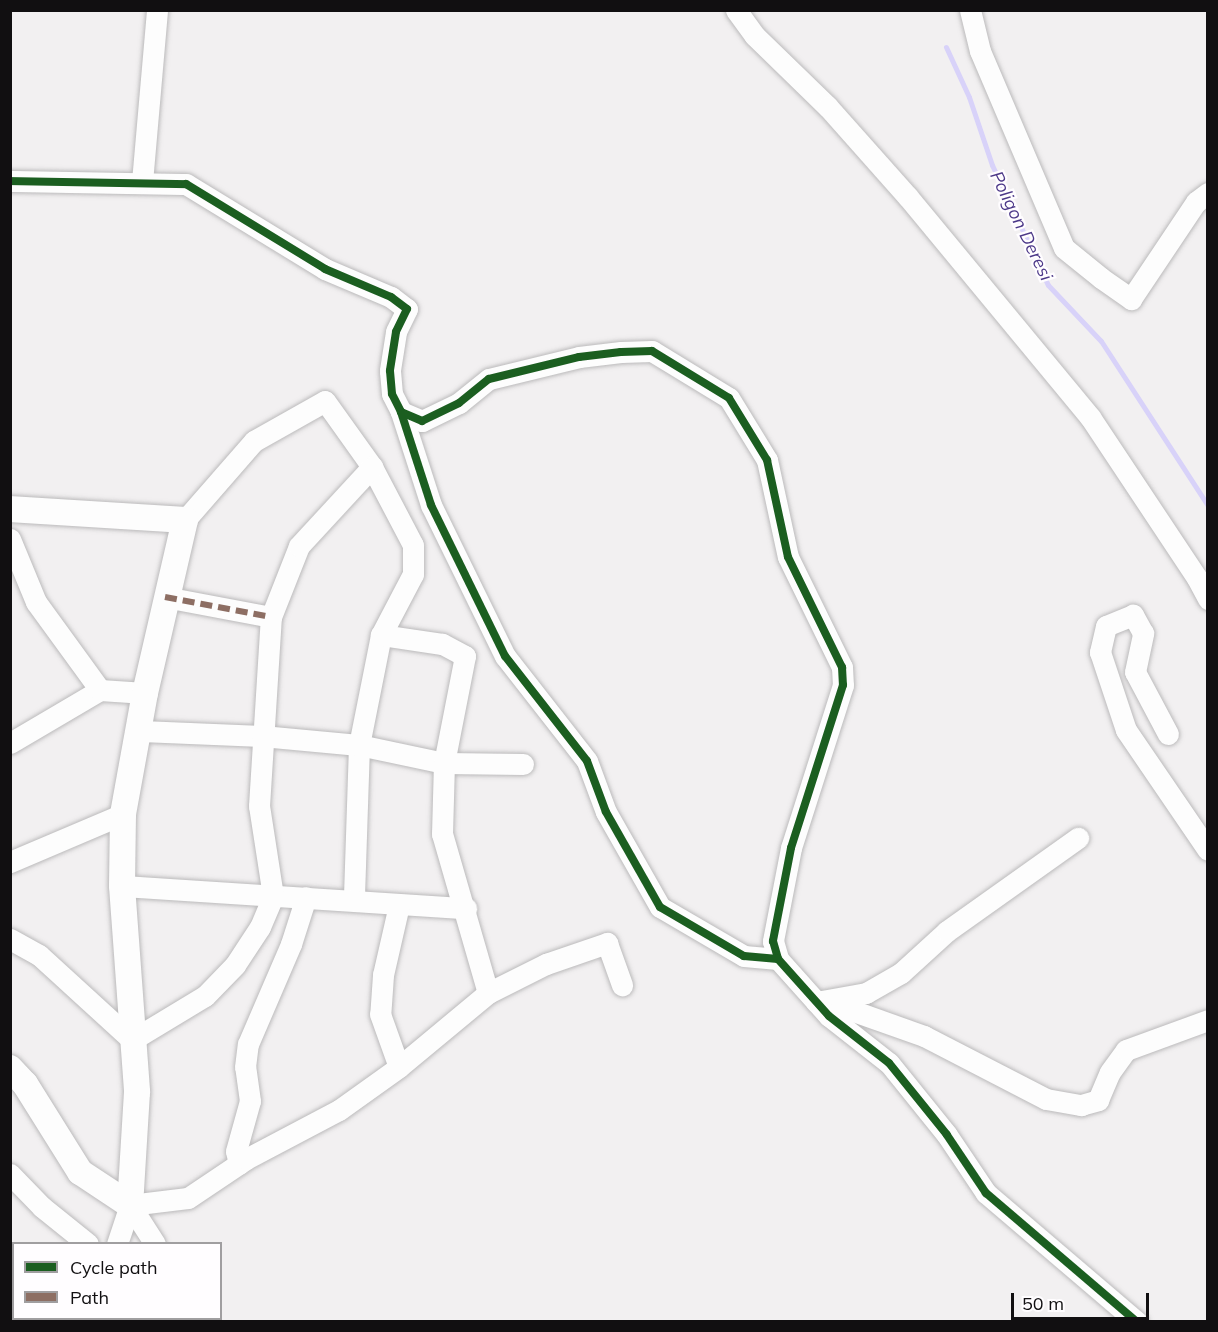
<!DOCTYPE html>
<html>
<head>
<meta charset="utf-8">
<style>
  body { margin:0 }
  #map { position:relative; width:1218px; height:1332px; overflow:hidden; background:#f2f0f1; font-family:Mulish,sans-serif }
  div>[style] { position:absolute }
  .stream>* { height:5px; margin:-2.5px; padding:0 2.5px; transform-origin:2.5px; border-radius:2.5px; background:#d8d2f9 }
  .roads { filter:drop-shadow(0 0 2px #bbbabb) drop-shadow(0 0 2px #bbbabb) }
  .minor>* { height:21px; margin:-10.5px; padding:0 10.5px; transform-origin:10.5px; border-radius:10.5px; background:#fdfdfd }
  .tertiary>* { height:26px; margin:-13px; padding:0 13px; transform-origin:13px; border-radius:13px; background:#fdfdfd }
  .quiet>* { height:6px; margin-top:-3px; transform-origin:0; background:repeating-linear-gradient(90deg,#8d6e63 0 12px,transparent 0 18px) }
  .cycleway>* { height:8px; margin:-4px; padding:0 4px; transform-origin:4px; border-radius:4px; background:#1b5e20 }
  span { translate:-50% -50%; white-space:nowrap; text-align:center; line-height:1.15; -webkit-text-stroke:4.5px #fffdff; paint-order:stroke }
  .water-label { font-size:18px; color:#4c3888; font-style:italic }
  .frame { position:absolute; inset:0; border:12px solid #110f11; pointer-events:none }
  .legend { position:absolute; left:12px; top:1242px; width:210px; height:78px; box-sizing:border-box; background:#fffdff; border:2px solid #a09ea0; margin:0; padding:8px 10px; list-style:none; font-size:18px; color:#110f11 }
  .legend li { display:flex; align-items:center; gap:12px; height:30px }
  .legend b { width:30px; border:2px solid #a09ea0 }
  .scale { position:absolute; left:1011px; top:1293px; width:138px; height:27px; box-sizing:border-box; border:3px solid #110f11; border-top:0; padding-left:8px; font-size:18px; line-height:21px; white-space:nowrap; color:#110f11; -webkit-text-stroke:4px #fffdff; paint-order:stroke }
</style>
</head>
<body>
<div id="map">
  <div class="stream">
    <i style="left:946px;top:47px;width:55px;rotate:65.3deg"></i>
    <i style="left:969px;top:97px;width:72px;rotate:71.3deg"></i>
    <i style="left:992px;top:165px;width:132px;rotate:65deg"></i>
    <i style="left:1048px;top:285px;width:77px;rotate:46.6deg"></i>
    <i style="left:1101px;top:341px;width:197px;rotate:57deg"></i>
  </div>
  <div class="roads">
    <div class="minor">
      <i style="left:736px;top:10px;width:32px;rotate:54deg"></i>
      <i style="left:755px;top:36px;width:102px;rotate:44.2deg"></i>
      <i style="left:828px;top:107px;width:120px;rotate:48.4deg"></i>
      <i style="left:908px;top:197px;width:286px;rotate:50.4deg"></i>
      <i style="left:1090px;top:417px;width:193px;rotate:56.4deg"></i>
      <i style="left:1197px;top:578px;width:24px;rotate:62deg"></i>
      <i style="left:970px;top:10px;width:42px;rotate:76.3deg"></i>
      <i style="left:980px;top:51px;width:214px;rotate:66.9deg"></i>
      <i style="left:1064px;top:248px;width:48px;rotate:39deg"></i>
      <i style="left:1101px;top:278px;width:37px;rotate:35deg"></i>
      <i style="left:1131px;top:299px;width:117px;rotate:-56.2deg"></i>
      <i style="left:1196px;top:202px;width:15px;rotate:-37deg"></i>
      <i style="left:10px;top:181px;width:176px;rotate:1deg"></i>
      <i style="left:186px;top:184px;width:163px;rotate:31.4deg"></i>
      <i style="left:325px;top:269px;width:72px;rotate:23deg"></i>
      <i style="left:391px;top:297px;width:20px;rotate:37deg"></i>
      <i style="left:407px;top:309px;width:25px;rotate:116deg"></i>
      <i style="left:396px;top:332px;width:39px;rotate:99deg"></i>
      <i style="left:390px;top:371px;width:23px;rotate:85deg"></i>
      <i style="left:392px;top:394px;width:20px;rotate:63deg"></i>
      <i style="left:401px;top:412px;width:23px;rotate:23deg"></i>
      <i style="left:422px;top:421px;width:41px;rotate:-25.9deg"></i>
      <i style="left:459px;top:403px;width:38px;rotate:-39deg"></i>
      <i style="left:489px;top:379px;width:93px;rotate:-13.7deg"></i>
      <i style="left:579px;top:357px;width:42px;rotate:-6.8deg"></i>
      <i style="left:621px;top:352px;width:31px;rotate:-2deg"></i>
      <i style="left:652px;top:351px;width:90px;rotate:31.4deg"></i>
      <i style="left:729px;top:398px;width:73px;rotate:58.5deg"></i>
      <i style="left:767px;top:460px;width:99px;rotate:77.8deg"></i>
      <i style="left:788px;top:557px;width:123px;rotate:63.9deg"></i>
      <i style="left:842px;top:667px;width:18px;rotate:87deg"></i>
      <i style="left:843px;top:685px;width:171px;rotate:107.7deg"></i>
      <i style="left:791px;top:848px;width:95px;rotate:101deg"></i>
      <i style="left:773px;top:941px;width:19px;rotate:74deg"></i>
      <i style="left:142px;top:182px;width:173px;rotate:-85deg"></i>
      <i style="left:401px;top:412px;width:98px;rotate:72.1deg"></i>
      <i style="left:431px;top:505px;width:168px;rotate:63.9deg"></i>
      <i style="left:505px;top:656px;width:133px;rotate:52deg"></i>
      <i style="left:587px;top:761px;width:54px;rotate:69.6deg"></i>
      <i style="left:606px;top:812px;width:109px;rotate:60.4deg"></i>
      <i style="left:660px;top:907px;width:97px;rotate:30.3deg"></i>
      <i style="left:744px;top:956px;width:34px;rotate:5deg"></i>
      <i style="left:778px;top:959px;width:76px;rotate:48.2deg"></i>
      <i style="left:829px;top:1016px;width:76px;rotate:38.1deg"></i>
      <i style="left:889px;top:1063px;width:92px;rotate:51.1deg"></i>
      <i style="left:947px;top:1135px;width:70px;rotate:56.1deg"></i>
      <i style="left:986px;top:1193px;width:199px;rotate:40.5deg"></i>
      <i style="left:185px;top:520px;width:105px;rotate:-48.9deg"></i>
      <i style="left:254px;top:441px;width:81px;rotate:-29.4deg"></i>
      <i style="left:325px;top:401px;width:81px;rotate:54.5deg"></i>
      <i style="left:372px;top:467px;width:88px;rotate:62.3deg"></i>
      <i style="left:413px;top:545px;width:29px;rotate:90deg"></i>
      <i style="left:413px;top:574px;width:69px;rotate:117.7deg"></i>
      <i style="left:381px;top:635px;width:112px;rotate:101.3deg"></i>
      <i style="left:359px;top:745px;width:154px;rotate:91.9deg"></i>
      <i style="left:10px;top:539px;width:68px;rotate:67.6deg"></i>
      <i style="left:36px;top:602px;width:109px;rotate:54deg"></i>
      <i style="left:165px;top:597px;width:108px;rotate:10.7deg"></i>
      <i style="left:141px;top:731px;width:121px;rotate:2.4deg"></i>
      <i style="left:262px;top:736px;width:97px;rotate:5.3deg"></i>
      <i style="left:359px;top:745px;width:87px;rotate:12deg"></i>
      <i style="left:444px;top:763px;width:79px;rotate:0.7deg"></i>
      <i style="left:1168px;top:734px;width:70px;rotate:-118deg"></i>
      <i style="left:1135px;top:672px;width:40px;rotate:-78deg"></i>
      <i style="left:1143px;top:633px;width:21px;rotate:-119deg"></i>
      <i style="left:1133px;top:615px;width:29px;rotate:158deg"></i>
      <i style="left:1106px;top:626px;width:27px;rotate:103deg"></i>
      <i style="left:1100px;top:652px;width:82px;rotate:71.6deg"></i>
      <i style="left:1126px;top:730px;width:145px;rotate:55.7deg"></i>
      <i style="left:10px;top:743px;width:104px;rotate:-30.5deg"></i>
      <i style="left:100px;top:690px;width:45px;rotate:3.8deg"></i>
      <i style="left:10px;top:862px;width:123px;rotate:-23deg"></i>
      <i style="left:122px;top:886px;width:345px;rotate:3.7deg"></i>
      <i style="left:399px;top:905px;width:72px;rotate:102.9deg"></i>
      <i style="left:383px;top:975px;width:39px;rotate:94deg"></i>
      <i style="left:380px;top:1014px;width:56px;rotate:70.3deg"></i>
      <i style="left:10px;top:939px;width:33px;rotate:29deg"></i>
      <i style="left:39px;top:955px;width:126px;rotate:42.4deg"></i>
      <i style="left:132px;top:1040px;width:85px;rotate:-31.1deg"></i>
      <i style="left:205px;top:996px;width:43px;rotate:-45.9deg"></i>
      <i style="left:235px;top:965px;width:45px;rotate:-56.7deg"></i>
      <i style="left:260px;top:927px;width:34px;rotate:-67deg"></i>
      <i style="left:273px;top:896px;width:91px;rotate:-98.8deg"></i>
      <i style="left:259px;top:806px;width:189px;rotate:-86.4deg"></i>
      <i style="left:271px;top:617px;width:76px;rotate:-68.5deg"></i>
      <i style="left:299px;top:546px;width:108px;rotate:-47.3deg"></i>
      <i style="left:488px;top:993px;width:65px;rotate:-26.6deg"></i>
      <i style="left:546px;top:964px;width:65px;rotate:-19deg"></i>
      <i style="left:607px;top:943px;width:45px;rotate:70.3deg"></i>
      <i style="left:816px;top:1002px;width:51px;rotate:-10.2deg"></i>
      <i style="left:866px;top:993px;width:40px;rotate:-29.7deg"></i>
      <i style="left:901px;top:973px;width:62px;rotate:-42.4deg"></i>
      <i style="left:947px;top:931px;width:161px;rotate:-35.4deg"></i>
      <i style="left:829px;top:1016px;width:20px;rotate:-20deg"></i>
      <i style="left:848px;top:1009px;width:81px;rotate:19.6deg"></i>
      <i style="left:924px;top:1036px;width:137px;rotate:27.3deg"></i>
      <i style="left:1046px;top:1099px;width:36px;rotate:10deg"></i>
      <i style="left:1081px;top:1105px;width:18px;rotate:-16deg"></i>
      <i style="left:1098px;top:1100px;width:30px;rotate:-67deg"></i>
      <i style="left:1110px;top:1072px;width:27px;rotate:-54deg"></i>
      <i style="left:1126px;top:1050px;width:87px;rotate:-20.1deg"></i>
      <i style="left:239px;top:1164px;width:13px;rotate:-103deg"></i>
      <i style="left:236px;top:1151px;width:52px;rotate:-74.4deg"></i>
      <i style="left:250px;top:1101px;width:34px;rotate:-98deg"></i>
      <i style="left:245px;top:1067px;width:23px;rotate:-83deg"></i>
      <i style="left:248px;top:1044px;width:109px;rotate:-66.7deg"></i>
      <i style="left:291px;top:944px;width:49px;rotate:-72.3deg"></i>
      <i style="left:10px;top:1174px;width:46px;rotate:45.9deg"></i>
      <i style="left:42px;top:1207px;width:59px;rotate:38.8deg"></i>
      <i style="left:130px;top:1205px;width:58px;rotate:-6.9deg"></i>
      <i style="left:188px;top:1198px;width:70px;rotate:-33.9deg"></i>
      <i style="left:246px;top:1159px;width:105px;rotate:-27.8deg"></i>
      <i style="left:339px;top:1110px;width:74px;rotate:-35.6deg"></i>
      <i style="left:399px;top:1067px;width:116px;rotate:-39.7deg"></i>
      <i style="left:488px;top:993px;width:166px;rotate:-106.1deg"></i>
      <i style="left:442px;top:834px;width:71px;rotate:-88.4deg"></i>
      <i style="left:444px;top:763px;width:109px;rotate:-78.9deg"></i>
      <i style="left:465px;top:656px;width:26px;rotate:-152deg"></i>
      <i style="left:442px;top:644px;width:62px;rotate:-171.6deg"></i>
      <i style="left:130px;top:1205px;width:46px;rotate:57.3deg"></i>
      <i style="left:117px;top:1244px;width:41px;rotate:-71.6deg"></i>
      <i style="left:203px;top:1318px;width:4px;rotate:63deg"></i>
      <i style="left:100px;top:1322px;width:4px;rotate:-90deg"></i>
    </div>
    <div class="tertiary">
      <i style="left:10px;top:509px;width:175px;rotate:3.6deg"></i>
      <i style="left:185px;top:520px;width:178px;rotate:103deg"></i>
      <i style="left:145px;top:693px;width:123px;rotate:100.3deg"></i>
      <i style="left:123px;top:814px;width:72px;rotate:90.8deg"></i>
      <i style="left:122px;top:886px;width:207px;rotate:85.8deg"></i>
      <i style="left:137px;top:1092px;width:113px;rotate:93.5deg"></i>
      <i style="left:10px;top:1068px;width:22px;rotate:47deg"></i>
      <i style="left:25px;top:1084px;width:104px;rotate:58deg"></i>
      <i style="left:80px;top:1172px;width:60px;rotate:33.4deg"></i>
    </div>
  </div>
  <div class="quiet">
    <i style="left:165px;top:597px;width:108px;rotate:10.7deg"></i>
  </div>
  <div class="cycleway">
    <i style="left:10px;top:181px;width:176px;rotate:1deg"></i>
    <i style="left:186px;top:184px;width:163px;rotate:31.4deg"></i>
    <i style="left:325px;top:269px;width:72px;rotate:23deg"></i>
    <i style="left:391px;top:297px;width:20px;rotate:37deg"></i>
    <i style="left:407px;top:309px;width:25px;rotate:116deg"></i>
    <i style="left:396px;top:332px;width:39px;rotate:99deg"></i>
    <i style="left:390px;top:371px;width:23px;rotate:85deg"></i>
    <i style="left:392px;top:394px;width:20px;rotate:63deg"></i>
    <i style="left:401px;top:412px;width:23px;rotate:23deg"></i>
    <i style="left:422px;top:421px;width:41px;rotate:-25.9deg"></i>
    <i style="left:459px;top:403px;width:38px;rotate:-39deg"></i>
    <i style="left:489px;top:379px;width:93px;rotate:-13.7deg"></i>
    <i style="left:579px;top:357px;width:42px;rotate:-6.8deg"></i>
    <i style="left:621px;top:352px;width:31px;rotate:-2deg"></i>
    <i style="left:652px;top:351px;width:90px;rotate:31.4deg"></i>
    <i style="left:729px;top:398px;width:73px;rotate:58.5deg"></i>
    <i style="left:767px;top:460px;width:99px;rotate:77.8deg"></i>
    <i style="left:788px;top:557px;width:123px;rotate:63.9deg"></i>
    <i style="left:842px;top:667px;width:18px;rotate:87deg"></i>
    <i style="left:843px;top:685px;width:171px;rotate:107.7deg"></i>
    <i style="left:791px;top:848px;width:95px;rotate:101deg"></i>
    <i style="left:773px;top:941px;width:19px;rotate:74deg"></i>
    <i style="left:401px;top:412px;width:98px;rotate:72.1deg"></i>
    <i style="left:431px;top:505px;width:168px;rotate:63.9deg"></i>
    <i style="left:505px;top:656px;width:133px;rotate:52deg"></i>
    <i style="left:587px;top:761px;width:54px;rotate:69.6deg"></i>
    <i style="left:606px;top:812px;width:109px;rotate:60.4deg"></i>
    <i style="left:660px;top:907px;width:97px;rotate:30.3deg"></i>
    <i style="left:744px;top:956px;width:34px;rotate:5deg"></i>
    <i style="left:778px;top:959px;width:76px;rotate:48.2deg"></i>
    <i style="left:829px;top:1016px;width:76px;rotate:38.1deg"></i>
    <i style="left:889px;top:1063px;width:92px;rotate:51.1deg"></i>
    <i style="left:947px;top:1135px;width:70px;rotate:56.1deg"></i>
    <i style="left:986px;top:1193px;width:199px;rotate:40.5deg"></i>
  </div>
  <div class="water-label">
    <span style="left:1021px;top:226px;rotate:64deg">Poligon Deresi</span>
  </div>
  <div class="frame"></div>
  <ul class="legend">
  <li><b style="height:8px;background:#1b5e20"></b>Cycle path</li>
  <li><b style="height:8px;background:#8d6e63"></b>Path</li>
  </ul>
  <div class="scale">50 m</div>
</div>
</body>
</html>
